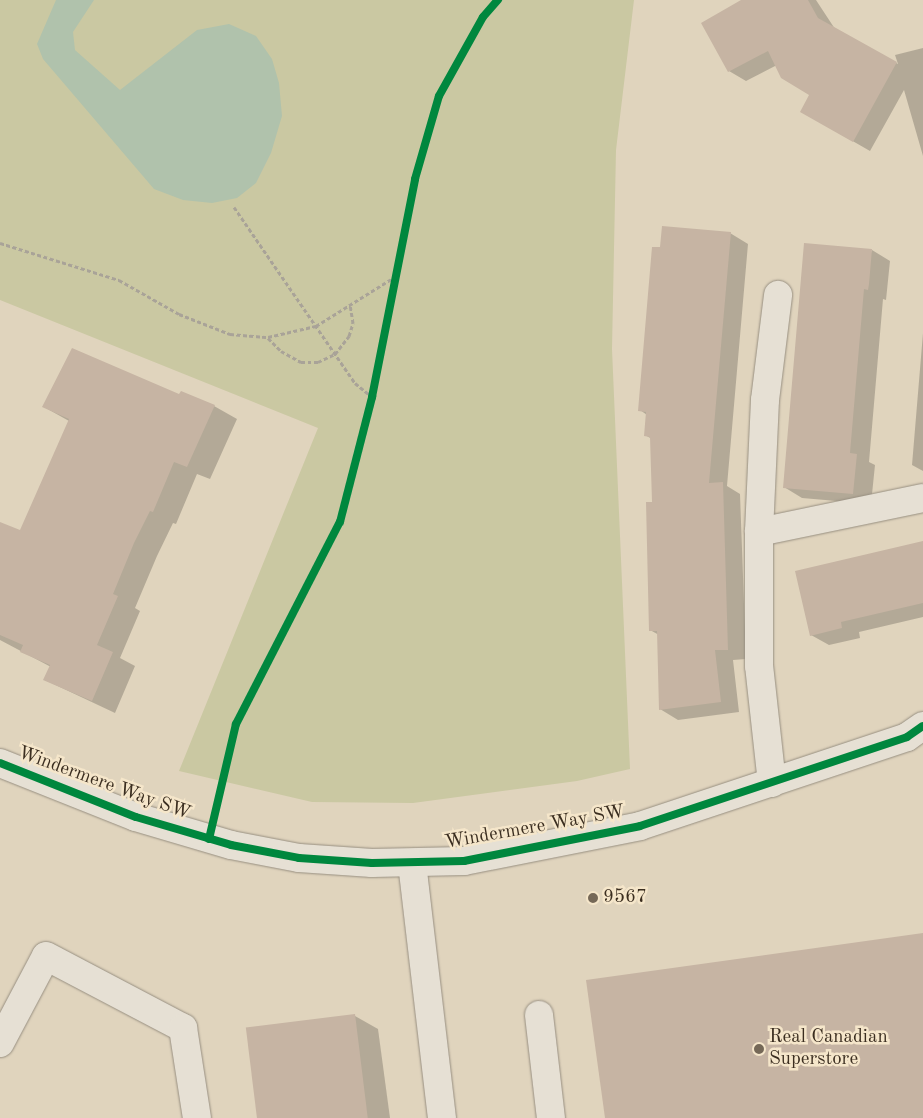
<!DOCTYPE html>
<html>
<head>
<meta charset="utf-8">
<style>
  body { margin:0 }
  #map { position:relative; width:923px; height:1118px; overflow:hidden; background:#e0d4bd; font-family:"Old Standard TT",serif }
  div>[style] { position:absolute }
  .green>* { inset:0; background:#cac8a2 }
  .water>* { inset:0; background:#b0c2ac }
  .shadow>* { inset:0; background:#0003 }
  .building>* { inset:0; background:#c6b4a3; transform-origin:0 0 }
  .path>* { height:3px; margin-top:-1.5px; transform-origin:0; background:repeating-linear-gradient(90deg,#a9a398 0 4px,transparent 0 6.5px) }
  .roads { filter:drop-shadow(0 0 1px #978f81) drop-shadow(0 0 1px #978f81) }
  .minor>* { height:28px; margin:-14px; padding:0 14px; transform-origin:14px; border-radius:14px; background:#e6e0d4 }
  .cycleway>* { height:8px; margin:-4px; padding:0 4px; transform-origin:4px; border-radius:4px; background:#00873e }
  .dots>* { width:14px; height:14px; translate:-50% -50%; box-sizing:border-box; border:2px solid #f5e6ca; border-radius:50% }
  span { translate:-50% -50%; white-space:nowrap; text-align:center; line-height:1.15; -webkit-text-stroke:5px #f5e6ca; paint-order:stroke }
  .street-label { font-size:19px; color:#3b2e20 }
  .poi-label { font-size:19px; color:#3b2e20 }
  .left { translate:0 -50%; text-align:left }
</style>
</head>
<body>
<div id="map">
  <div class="green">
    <i style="clip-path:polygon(0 0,634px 0,616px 150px,612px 349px,630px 769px,577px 781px,413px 803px,312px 802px,179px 771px,318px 428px,0 300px)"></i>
  </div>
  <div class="water">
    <i style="clip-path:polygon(56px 0,94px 0,73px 32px,75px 50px,120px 90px,197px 30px,229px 24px,256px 36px,272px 59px,279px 83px,282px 116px,271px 153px,256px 183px,237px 198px,212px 203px,183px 200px,154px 189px,43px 59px,37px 44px)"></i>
  </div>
  <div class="shadow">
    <i style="clip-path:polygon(744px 0,816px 0,835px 29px,898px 64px,895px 55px,923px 48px,923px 156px,904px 90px,870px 151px,802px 112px,811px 94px,777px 65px,746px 81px,729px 71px)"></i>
    <i style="clip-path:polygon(730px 233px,748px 244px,727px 486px,740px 494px,746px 659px,733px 660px,739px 712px,678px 720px,660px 709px,659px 635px,650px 630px,654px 503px,652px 439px,645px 435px,647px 415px,640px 410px,661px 249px)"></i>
    <i style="clip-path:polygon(872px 250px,890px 261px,886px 300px,883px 299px,869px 462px,875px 465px,871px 504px,802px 498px,784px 487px)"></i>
    <i style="clip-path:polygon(923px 333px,923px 471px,912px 465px)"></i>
    <i style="clip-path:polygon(180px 395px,214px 406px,237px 419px,210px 479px,197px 474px,176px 524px,173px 523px,157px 556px,135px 608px,140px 611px,120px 658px,135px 666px,115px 713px,45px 680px,51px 667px,0 640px,0 523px,21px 532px,69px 421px,44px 407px)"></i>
    <i style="clip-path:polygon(923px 542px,923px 617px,859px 632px,860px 638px,829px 645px,811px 635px)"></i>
    <i style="clip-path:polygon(355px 1016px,378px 1029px,390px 1118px,258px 1118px)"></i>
  </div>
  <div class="building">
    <i style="clip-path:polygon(741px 0,808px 0,818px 18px,897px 62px,853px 142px,800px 112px,809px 95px,781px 78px,768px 51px,728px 72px,701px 23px)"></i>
    <i style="clip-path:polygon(662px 226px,731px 232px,709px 483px,723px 482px,728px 650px,715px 650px,721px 702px,659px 710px,657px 631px,649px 631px,646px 502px,652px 502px,650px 437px,644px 436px,646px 412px,638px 411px,652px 247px,660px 247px)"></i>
    <i style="clip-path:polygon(804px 243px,872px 249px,869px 284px,868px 290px,864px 289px,850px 453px,857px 454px,853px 494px,783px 488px)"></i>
    <i style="clip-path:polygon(72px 348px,179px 394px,181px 391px,215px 405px,187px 467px,174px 462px,153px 512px,150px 511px,134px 543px,113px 594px,118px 596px,97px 645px,113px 652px,92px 701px,43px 680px,50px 665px,20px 652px,23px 645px,0 635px,0 522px,20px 530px,69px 419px,42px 407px)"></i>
    <i style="clip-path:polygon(923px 541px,923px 603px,841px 622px,842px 628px,810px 636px,795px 571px)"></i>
    <i style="clip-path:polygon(923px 933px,923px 1118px,605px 1118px,586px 980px)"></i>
    <i style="left:355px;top:1014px;width:105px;height:110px;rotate:83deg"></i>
  </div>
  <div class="path">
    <i style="left:234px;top:207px;width:214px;rotate:55.5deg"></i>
    <i style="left:355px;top:383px;width:22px;rotate:39deg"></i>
    <i style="left:0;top:243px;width:125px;rotate:17.3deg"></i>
    <i style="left:119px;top:280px;width:69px;rotate:29.5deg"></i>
    <i style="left:179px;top:314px;width:55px;rotate:21.4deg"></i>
    <i style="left:230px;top:334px;width:38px;rotate:5deg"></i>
    <i style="left:268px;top:337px;width:49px;rotate:-12.9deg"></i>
    <i style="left:316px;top:326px;width:94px;rotate:-32deg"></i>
    <i style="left:268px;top:338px;width:18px;rotate:45deg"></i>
    <i style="left:281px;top:351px;width:23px;rotate:29deg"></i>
    <i style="left:301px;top:362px;width:17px"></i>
    <i style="left:318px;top:362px;width:19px;rotate:-25deg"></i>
    <i style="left:335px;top:354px;width:23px;rotate:-52deg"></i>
    <i style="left:349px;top:336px;width:14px;rotate:-73deg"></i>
    <i style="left:353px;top:323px;width:18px;rotate:-99deg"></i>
  </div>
  <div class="roads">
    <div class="minor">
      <i style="left:759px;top:532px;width:167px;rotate:-11.7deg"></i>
      <i style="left:0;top:763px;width:146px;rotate:21.7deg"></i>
      <i style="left:136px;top:817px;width:99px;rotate:16.4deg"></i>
      <i style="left:231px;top:845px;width:69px;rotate:10.8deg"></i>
      <i style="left:299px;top:858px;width:73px;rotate:3.9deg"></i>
      <i style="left:372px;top:863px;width:92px;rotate:-1.2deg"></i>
      <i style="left:464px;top:861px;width:179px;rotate:-11.2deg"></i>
      <i style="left:640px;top:826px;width:281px;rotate:-18.4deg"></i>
      <i style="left:907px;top:737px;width:19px;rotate:-35deg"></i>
      <i style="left:772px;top:783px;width:118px;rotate:-96.3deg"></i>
      <i style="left:759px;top:666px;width:134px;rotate:-90deg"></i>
      <i style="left:759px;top:532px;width:132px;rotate:-87.4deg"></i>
      <i style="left:765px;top:400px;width:106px;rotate:-82.9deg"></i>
      <i style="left:412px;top:863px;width:257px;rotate:83.3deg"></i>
      <i style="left:539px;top:1015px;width:104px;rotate:83.4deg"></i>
      <i style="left:0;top:1043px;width:98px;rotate:-62.1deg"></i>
      <i style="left:46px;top:956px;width:155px;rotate:27.7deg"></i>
      <i style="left:183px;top:1028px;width:91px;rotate:81.2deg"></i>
    </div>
  </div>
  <div class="cycleway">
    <i style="left:0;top:763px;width:146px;rotate:21.7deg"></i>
    <i style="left:136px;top:817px;width:99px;rotate:16.4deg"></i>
    <i style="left:231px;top:845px;width:69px;rotate:10.8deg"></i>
    <i style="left:299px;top:858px;width:73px;rotate:3.9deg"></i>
    <i style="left:372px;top:863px;width:92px;rotate:-1.2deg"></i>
    <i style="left:464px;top:861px;width:179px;rotate:-11.2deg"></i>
    <i style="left:640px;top:826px;width:281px;rotate:-18.4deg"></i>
    <i style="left:907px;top:737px;width:19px;rotate:-35deg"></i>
    <i style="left:209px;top:839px;width:118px;rotate:-76.8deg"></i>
    <i style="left:236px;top:724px;width:227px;rotate:-62.8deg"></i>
    <i style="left:340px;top:522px;width:129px;rotate:-75.6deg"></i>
    <i style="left:372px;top:397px;width:222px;rotate:-78.8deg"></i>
    <i style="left:415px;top:179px;width:86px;rotate:-73.9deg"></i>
    <i style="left:439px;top:96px;width:90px;rotate:-60.9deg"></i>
    <i style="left:483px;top:17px;width:23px;rotate:-49deg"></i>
  </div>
  <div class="dots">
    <i style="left:593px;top:898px;background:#756857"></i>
    <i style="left:759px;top:1049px;background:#756857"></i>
  </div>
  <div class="street-label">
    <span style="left:104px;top:784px;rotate:20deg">Windermere Way SW</span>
    <span style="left:535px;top:828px;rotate:-10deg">Windermere Way SW</span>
  </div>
  <div class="poi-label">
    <span class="left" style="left:603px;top:898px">9567</span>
    <span class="left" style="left:769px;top:1049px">Real Canadian<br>Superstore</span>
  </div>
</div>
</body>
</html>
